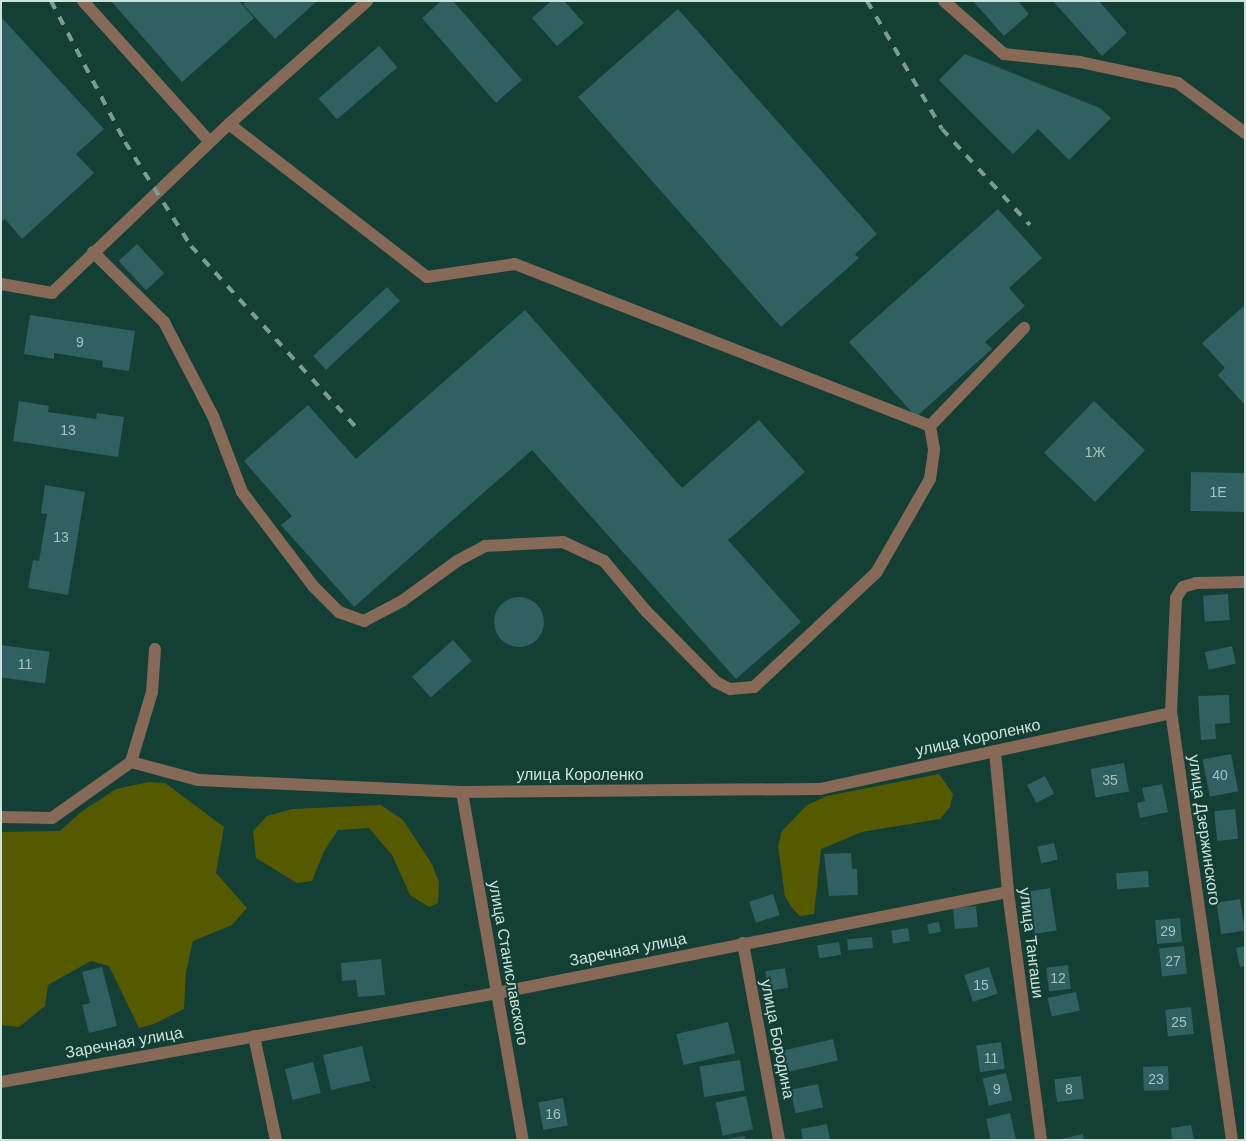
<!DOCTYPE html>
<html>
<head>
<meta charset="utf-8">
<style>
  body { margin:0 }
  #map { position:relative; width:1246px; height:1141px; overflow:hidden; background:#133f34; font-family:Arial,sans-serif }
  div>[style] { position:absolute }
  .green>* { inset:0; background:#555a00 }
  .building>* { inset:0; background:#30605f; transform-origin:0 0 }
  .round { border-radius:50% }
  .minor>* { height:12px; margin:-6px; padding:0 6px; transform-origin:6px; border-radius:6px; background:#866957 }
  .rail>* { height:4px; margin-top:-2px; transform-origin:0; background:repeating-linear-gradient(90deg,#7c9c93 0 9px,transparent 0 18px) }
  span { translate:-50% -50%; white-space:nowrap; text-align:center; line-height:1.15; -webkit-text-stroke:4px #133f34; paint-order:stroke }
  .number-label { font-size:14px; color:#a5c2bd }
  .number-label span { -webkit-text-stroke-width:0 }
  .street-label { font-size:16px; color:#cce3dc }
  .frame { position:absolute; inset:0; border:2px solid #cce3dc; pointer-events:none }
</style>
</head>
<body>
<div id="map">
  <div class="green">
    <i style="clip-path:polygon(939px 774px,953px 794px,950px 807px,940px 819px,862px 832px,821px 849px,814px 914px,800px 916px,793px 909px,785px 897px,778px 846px,782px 831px,807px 805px,827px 796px)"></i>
    <i style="clip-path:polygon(149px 782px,165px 783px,224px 827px,216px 873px,247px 908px,232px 925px,193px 941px,186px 972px,184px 1009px,154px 1024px,139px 1028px,109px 966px,91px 961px,48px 985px,45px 1006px,19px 1027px,1px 1025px,1px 832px,60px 831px,81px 812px,116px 789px)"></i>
    <i style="clip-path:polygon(381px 805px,403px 820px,432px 864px,439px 882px,438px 903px,429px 907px,410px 895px,392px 855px,369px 828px,338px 830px,324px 851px,312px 881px,297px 883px,256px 858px,253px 831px,267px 816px,292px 809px)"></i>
  </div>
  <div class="building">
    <i style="clip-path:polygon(111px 1px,239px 1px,254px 18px,182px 82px)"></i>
    <i style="clip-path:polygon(246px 1px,317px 1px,275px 39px,243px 4px)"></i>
    <i style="clip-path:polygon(441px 1px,453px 1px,522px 80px,496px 103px,422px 18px)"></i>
    <i style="clip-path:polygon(551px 1px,564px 1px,584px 23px,557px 46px,532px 18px)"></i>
    <i style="clip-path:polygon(973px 1px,1018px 1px,1029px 14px,1004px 36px)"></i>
    <i style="clip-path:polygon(1053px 1px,1099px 1px,1127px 33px,1102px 56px)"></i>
    <i style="clip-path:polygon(678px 9px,877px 234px,855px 254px,859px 258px,781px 327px,578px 97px)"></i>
    <i style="clip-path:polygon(1px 17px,104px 129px,76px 154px,94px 173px,22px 239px,5px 219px,1px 222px)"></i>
    <i style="left:379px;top:46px;width:28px;height:80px;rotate:49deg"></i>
    <i style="clip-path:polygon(965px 54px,1100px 108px,1111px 118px,1069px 160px,1038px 129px,1013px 154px,939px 80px)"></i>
    <i style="clip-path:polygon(998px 209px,1042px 258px,1009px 288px,1025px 306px,985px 342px,992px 349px,916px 417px,849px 342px)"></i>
    <i style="left:137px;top:244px;width:40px;height:25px;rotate:47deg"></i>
    <i style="left:387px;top:287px;width:19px;height:101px;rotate:47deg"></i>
    <i style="clip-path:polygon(1245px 305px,1245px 405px,1218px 375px,1225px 368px,1202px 343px)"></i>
    <i style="clip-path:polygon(525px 310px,682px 488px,759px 420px,805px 472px,728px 540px,801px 622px,736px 679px,532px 450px,354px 607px,281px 525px,292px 516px,244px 461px,308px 405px,356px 459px)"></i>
    <i style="clip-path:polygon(30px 315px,135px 331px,129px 371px,102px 367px,103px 361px,54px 353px,54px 359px,24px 354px)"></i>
    <i style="clip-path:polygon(19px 401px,49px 406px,48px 412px,96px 419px,97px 413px,124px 417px,118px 457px,13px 441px)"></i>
    <i style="left:1094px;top:401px;width:71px;height:72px;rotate:44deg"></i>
    <i style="left:1191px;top:472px;width:54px;height:39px;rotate:1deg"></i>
    <i style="clip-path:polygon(45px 485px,85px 492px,68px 595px,28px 588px,33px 560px,39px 561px,47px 514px,41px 513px)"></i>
    <i style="left:1228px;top:594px;width:26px;height:25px;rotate:86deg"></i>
    <i class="round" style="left:494px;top:597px;width:50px;height:50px"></i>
    <i style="left:453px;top:640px;width:28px;height:55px;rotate:48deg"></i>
    <i style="left:1px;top:645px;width:49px;height:32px;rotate:8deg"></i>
    <i style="left:1232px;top:646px;width:18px;height:28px;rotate:77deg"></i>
    <i style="clip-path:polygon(1229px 695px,1230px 723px,1215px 724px,1216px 739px,1201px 740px,1198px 696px)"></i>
    <i style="left:1231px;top:754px;width:38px;height:29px;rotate:79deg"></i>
    <i style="left:1124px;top:763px;width:29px;height:34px;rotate:80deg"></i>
    <i style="left:1045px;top:776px;width:20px;height:20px;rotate:63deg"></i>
    <i style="clip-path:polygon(1162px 784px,1168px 812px,1140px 818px,1137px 803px,1145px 801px,1142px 788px)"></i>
    <i style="left:1235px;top:809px;width:30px;height:21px;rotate:84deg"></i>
    <i style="left:1054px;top:843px;width:17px;height:17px;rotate:77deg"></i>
    <i style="clip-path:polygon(851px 853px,852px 869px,857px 869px,858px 895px,829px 896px,824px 854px)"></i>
    <i style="left:1148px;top:871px;width:16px;height:32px;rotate:86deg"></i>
    <i style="left:1050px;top:888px;width:43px;height:22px;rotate:81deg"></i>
    <i style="left:773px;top:894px;width:22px;height:25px;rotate:72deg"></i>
    <i style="left:1240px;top:899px;width:32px;height:24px;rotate:81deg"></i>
    <i style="left:976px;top:906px;width:21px;height:23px;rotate:85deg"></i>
    <i style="left:1180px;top:918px;width:24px;height:25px;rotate:85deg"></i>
    <i style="left:939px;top:922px;width:10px;height:12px;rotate:79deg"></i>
    <i style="left:908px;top:928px;width:13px;height:17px;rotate:81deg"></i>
    <i style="left:872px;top:937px;width:11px;height:25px;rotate:85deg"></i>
    <i style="left:839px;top:942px;width:13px;height:22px;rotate:81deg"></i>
    <i style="left:1184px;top:946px;width:28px;height:25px;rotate:84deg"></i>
    <i style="clip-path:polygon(1245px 946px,1245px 966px,1240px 967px,1236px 948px)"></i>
    <i style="clip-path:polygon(381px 959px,385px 995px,358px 997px,356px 980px,342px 981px,341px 963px)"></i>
    <i style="left:1068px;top:965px;width:24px;height:22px;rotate:83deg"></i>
    <i style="clip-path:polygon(102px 967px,117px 1026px,89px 1033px,82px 1005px,90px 1003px,82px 972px)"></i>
    <i style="left:989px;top:967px;width:28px;height:26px;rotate:72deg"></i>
    <i style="left:785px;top:968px;width:20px;height:20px;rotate:81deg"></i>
    <i style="left:1076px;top:992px;width:19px;height:29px;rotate:78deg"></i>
    <i style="left:1191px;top:1007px;width:27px;height:26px;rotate:84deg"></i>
    <i style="left:728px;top:1022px;width:32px;height:53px;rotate:77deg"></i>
    <i style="left:833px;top:1039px;width:22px;height:54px;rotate:77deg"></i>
    <i style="left:1001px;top:1042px;width:27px;height:25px;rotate:82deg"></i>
    <i style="left:362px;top:1046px;width:36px;height:40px;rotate:77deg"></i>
    <i style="left:740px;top:1060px;width:31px;height:41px;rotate:81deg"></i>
    <i style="left:313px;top:1062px;width:32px;height:29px;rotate:76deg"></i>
    <i style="left:1168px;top:1066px;width:24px;height:25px;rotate:88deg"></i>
    <i style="left:1006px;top:1073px;width:28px;height:24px;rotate:77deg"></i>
    <i style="left:1081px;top:1076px;width:23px;height:27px;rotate:83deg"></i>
    <i style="left:818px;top:1084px;width:24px;height:28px;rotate:78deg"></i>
    <i style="left:746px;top:1096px;width:34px;height:31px;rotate:78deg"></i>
    <i style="left:563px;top:1098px;width:28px;height:25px;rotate:80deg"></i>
    <i style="clip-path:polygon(1010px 1113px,1016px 1140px,991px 1140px,986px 1119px)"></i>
    <i style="clip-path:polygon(827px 1124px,830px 1140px,803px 1140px,801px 1129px)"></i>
    <i style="clip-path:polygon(1191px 1125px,1194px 1140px,1172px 1140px,1171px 1128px)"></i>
    <i style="clip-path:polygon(1083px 1134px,1084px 1140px,1061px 1140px,1061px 1139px)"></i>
    <i style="clip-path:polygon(745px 1136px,745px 1140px,727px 1140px,727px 1139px)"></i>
  </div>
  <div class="minor">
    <i style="left:83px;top:1px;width:188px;rotate:48deg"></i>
    <i style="left:944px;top:1px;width:80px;rotate:41.5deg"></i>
    <i style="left:1004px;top:54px;width:76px;rotate:6deg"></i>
    <i style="left:1080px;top:62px;width:100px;rotate:12.1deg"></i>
    <i style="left:1178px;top:83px;width:84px;rotate:36.7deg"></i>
    <i style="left:229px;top:124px;width:185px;rotate:-41.7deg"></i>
    <i style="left:93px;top:252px;width:100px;rotate:44.6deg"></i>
    <i style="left:164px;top:322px;width:106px;rotate:62.5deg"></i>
    <i style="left:213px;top:416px;width:81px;rotate:69.1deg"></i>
    <i style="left:242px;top:492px;width:118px;rotate:52.9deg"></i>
    <i style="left:313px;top:586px;width:37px;rotate:45deg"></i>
    <i style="left:339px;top:612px;width:27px;rotate:20deg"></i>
    <i style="left:364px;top:621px;width:43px;rotate:-27.8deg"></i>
    <i style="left:402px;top:601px;width:68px;rotate:-36deg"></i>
    <i style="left:457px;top:561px;width:32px;rotate:-28deg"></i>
    <i style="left:485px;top:546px;width:78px;rotate:-2.9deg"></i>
    <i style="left:563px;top:542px;width:45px;rotate:24.9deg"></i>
    <i style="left:604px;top:561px;width:65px;rotate:50deg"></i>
    <i style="left:646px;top:611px;width:100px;rotate:45.4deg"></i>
    <i style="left:716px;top:682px;width:16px;rotate:27deg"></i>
    <i style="left:730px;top:689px;width:24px;rotate:-5deg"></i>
    <i style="left:754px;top:687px;width:167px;rotate:-43.1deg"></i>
    <i style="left:876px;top:573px;width:108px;rotate:-60.1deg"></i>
    <i style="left:930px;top:479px;width:30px;rotate:-82deg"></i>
    <i style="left:934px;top:449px;width:23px;rotate:-100deg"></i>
    <i style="left:1px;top:284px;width:52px;rotate:10deg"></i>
    <i style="left:52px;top:293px;width:245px;rotate:-43.7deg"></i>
    <i style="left:229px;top:124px;width:250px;rotate:37.7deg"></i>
    <i style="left:427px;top:277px;width:89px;rotate:-8.4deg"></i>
    <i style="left:515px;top:264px;width:445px;rotate:21.3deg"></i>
    <i style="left:930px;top:426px;width:136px;rotate:-46.2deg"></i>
    <i style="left:995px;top:751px;width:142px;rotate:84.7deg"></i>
    <i style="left:1008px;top:892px;width:250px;rotate:82.4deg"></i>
    <i style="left:131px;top:762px;width:73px;rotate:-73.3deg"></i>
    <i style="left:152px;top:692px;width:43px;rotate:-86deg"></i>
    <i style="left:462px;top:792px;width:353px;rotate:80.1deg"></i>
    <i style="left:1px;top:817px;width:51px;rotate:1.1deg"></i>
    <i style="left:52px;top:818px;width:97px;rotate:-35.3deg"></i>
    <i style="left:131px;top:762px;width:69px;rotate:15deg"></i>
    <i style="left:198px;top:780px;width:264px;rotate:2.6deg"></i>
    <i style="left:462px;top:792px;width:358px;rotate:-0.5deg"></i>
    <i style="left:820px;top:789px;width:359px;rotate:-12.2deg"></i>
    <i style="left:743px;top:943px;width:200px;rotate:79.6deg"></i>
    <i style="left:254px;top:1036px;width:106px;rotate:78.1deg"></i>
    <i style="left:1px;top:1082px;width:504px;rotate:-10.17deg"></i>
    <i style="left:497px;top:993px;width:521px;rotate:-11.18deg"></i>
    <i style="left:1232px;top:1140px;width:431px;rotate:-98.1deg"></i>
    <i style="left:1171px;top:713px;width:115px;rotate:-87.5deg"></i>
    <i style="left:1176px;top:598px;width:13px;rotate:-58deg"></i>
    <i style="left:1183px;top:587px;width:14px;rotate:-17deg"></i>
    <i style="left:1196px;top:583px;width:49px;rotate:-1.2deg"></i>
  </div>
  <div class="rail">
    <i style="left:51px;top:1px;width:159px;rotate:62.3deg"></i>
    <i style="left:125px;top:142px;width:123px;rotate:57.6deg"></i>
    <i style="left:191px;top:246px;width:244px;rotate:47.7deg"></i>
    <i style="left:867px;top:1px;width:148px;rotate:59.6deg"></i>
    <i style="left:942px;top:129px;width:130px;rotate:47.5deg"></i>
  </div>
  <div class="number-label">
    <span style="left:80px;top:342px">9</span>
    <span style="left:68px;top:430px">13</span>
    <span style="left:1095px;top:452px">1Ж</span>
    <span style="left:1218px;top:492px">1Е</span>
    <span style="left:61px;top:537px">13</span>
    <span style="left:25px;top:664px">11</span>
    <span style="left:1220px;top:775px">40</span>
    <span style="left:1110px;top:780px">35</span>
    <span style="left:1168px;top:931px">29</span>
    <span style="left:1173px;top:961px">27</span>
    <span style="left:1058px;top:978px">12</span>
    <span style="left:981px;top:985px">15</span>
    <span style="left:1179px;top:1022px">25</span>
    <span style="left:991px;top:1058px">11</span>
    <span style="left:1156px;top:1079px">23</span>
    <span style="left:997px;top:1089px">9</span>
    <span style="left:1069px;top:1089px">8</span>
    <span style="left:553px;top:1114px">16</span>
  </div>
  <div class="street-label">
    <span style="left:978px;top:738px;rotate:-12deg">улица Короленко</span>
    <span style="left:580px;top:775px">улица Короленко</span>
    <span style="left:1204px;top:830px;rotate:82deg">улица Дзержинского</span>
    <span style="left:1031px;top:943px;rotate:83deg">улица Тангаши</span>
    <span style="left:628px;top:950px;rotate:-11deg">Заречная улица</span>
    <span style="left:508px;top:963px;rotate:80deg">улица Станиславского</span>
    <span style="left:777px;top:1039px;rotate:79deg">улица Бородина</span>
    <span style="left:124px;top:1043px;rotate:-10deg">Заречная улица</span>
  </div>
  <div class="frame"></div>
</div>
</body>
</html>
